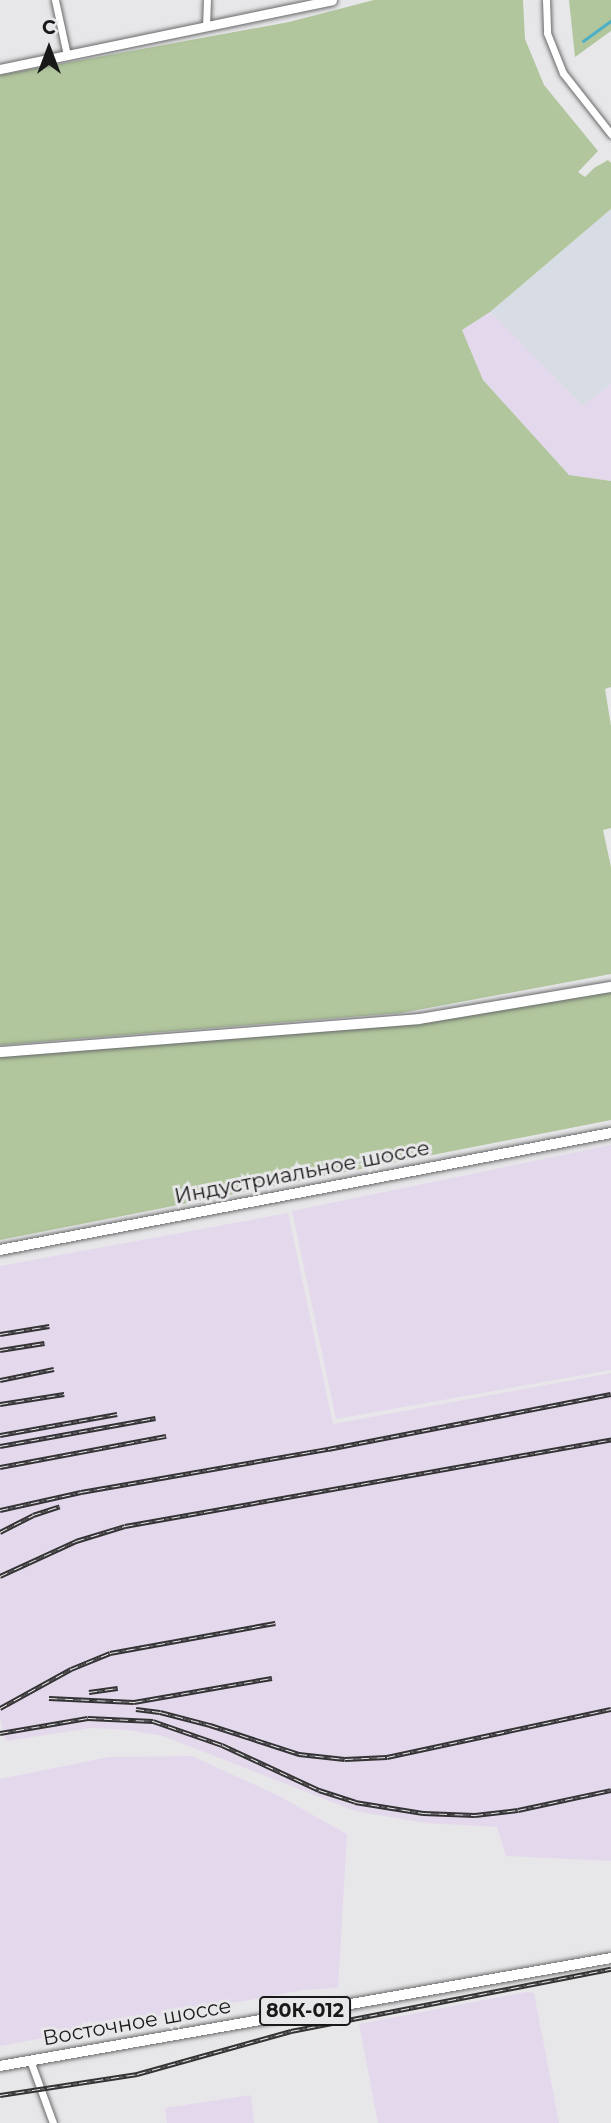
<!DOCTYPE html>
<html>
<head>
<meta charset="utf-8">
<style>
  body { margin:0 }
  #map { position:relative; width:611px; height:2123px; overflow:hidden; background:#e7e7e9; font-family:Montserrat,sans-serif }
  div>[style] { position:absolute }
  .built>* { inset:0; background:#d8dde5 }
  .industrial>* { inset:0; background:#e4d8ed }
  .green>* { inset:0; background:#b1c69d }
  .stream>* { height:2.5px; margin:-1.25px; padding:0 1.25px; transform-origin:1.25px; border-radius:1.25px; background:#4dafc5 }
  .roads { filter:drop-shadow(0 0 2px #68696a) drop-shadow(0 0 2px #68696a) }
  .minor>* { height:7px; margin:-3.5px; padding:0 3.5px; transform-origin:3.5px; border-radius:3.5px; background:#fff }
  .tertiary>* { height:9px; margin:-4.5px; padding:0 4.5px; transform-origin:4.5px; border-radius:4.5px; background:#fff }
  .secondary>* { height:10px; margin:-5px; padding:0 5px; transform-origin:5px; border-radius:5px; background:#fff }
  .primary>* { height:10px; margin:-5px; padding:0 5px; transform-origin:5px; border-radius:5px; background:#fff }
  .rail>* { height:5px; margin-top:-2.5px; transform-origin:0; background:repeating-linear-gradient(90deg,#e7e7e9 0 8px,#333 0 16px); box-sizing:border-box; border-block:2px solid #333 }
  span { translate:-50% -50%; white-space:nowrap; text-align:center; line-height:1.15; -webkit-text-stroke:6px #e7e7e9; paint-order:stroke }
  .shield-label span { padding:2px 5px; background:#e7e7e9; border:2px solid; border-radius:5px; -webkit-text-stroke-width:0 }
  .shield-label { font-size:19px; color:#191919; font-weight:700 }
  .street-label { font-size:21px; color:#191919 }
  .north { position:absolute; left:14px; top:14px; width:70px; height:70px; -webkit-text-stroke:5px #e7e7e9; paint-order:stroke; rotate:0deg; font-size:19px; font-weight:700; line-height:28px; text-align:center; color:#191919 }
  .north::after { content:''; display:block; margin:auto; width:24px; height:32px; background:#191919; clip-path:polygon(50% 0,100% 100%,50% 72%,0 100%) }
</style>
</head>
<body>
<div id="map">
  <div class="built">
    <i style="clip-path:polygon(611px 209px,611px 384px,583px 406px,490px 312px)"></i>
  </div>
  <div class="industrial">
    <i style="clip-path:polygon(490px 312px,583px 406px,611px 384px,611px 481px,569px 475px,483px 380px,462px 330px)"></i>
    <i style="clip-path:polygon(611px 1145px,611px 1370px,336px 1419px,292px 1211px)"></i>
    <i style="clip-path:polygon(288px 1213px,333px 1424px,611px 1373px,611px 1861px,506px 1856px,497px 1827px,425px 1823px,355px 1811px,163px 1736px,128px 1730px,91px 1728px,6px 1741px,0 1719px,0 1266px)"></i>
    <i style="clip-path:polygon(192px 1756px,277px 1795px,347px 1834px,338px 1988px,303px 1990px,0 2046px,0 1779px,109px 1757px)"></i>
    <i style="clip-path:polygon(526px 1992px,534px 1993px,559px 2123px,378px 2123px,359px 2024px)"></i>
    <i style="clip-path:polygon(251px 2095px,254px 2123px,167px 2123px,165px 2108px)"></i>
  </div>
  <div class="green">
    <i style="clip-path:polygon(374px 0,523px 0,525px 39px,544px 85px,598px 151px,578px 172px,585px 177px,594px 168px,608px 160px,611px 163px,611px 209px,490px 312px,462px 330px,483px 380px,569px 475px,611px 481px,611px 687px,605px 689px,611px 726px,611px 828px,603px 830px,611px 867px,611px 974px,401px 1013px,0 1045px,0 75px,289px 22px)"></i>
    <i style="clip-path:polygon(569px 0,611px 0,611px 31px,575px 57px)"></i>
    <i style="clip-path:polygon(611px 991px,611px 1120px,0 1240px,0 1057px,413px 1024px)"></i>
  </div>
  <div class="stream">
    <i style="left:583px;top:41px;width:34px;rotate:-36deg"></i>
  </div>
  <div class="roads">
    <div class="minor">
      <i style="left:55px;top:0;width:56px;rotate:77.7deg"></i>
      <i style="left:546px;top:0;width:33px;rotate:88deg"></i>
      <i style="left:547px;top:33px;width:43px;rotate:68.2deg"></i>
      <i style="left:563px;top:73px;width:78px;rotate:51.8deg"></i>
      <i style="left:206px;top:27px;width:27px;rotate:-88deg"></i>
      <i style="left:30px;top:2060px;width:67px;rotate:69.9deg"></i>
    </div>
    <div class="tertiary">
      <i style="left:0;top:69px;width:339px;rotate:-11.7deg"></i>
    </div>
    <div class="secondary">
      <i style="left:0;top:1052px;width:420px;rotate:-4.5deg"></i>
      <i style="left:419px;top:1019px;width:195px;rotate:-9.5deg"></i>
      <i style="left:0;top:1250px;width:622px;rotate:-10.84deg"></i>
    </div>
    <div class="primary">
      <i style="left:0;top:2066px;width:620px;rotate:-10.02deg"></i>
    </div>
  </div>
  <div class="rail">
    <i style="left:0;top:1334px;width:50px;rotate:-9.3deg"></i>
    <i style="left:0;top:1350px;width:45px;rotate:-9deg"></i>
    <i style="left:0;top:1380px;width:55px;rotate:-11.5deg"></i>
    <i style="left:0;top:1404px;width:65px;rotate:-8.9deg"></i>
    <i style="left:0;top:1435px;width:119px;rotate:-10.2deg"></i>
    <i style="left:0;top:1446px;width:158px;rotate:-10.2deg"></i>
    <i style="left:0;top:1467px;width:169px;rotate:-10.6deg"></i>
    <i style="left:0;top:1510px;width:83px;rotate:-12.5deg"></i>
    <i style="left:81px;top:1492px;width:251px;rotate:-9.9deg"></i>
    <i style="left:328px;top:1449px;width:288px;rotate:-11deg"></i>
    <i style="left:0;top:1532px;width:37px;rotate:-27deg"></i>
    <i style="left:33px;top:1515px;width:28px;rotate:-18deg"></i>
    <i style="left:0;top:1576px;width:84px;rotate:-24.7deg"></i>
    <i style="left:76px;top:1541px;width:51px;rotate:-17deg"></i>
    <i style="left:125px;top:1526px;width:494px;rotate:-10.1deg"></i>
    <i style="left:89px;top:1692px;width:29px;rotate:-8deg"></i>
    <i style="left:49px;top:1698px;width:85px;rotate:2.7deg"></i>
    <i style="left:134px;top:1702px;width:140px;rotate:-9.9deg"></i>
    <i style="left:0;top:1708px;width:81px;rotate:-28.8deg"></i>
    <i style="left:71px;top:1669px;width:42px;rotate:-22.3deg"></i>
    <i style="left:110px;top:1653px;width:168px;rotate:-10.3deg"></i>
    <i style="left:136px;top:1709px;width:24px;rotate:7deg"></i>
    <i style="left:160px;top:1712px;width:52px;rotate:14.6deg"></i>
    <i style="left:210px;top:1725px;width:94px;rotate:18deg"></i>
    <i style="left:299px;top:1754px;width:46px;rotate:6.2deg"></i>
    <i style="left:345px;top:1759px;width:42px;rotate:-2.7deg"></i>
    <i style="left:387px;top:1757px;width:229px;rotate:-12.1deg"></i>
    <i style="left:0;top:1733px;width:89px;rotate:-9.7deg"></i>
    <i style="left:88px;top:1718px;width:65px;rotate:2.6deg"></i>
    <i style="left:153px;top:1721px;width:73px;rotate:19.2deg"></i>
    <i style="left:222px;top:1745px;width:107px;rotate:24.9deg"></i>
    <i style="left:319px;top:1790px;width:38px;rotate:18deg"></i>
    <i style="left:355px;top:1802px;width:69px;rotate:9.2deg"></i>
    <i style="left:423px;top:1813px;width:52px;rotate:2.2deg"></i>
    <i style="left:475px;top:1815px;width:43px;rotate:-6.6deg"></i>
    <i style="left:518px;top:1810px;width:95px;rotate:-12.1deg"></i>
    <i style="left:0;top:2095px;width:139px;rotate:-8.7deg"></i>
    <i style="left:137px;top:2074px;width:160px;rotate:-15.6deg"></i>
    <i style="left:291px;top:2031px;width:326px;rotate:-11deg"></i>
  </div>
  <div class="shield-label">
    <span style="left:305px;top:2011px">80К-012</span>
  </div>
  <div class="street-label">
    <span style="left:302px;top:1172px;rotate:-11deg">Индустриальное шоссе</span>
    <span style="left:137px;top:2022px;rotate:-10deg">Восточное шоссе</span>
  </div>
  <div class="north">С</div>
</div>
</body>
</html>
